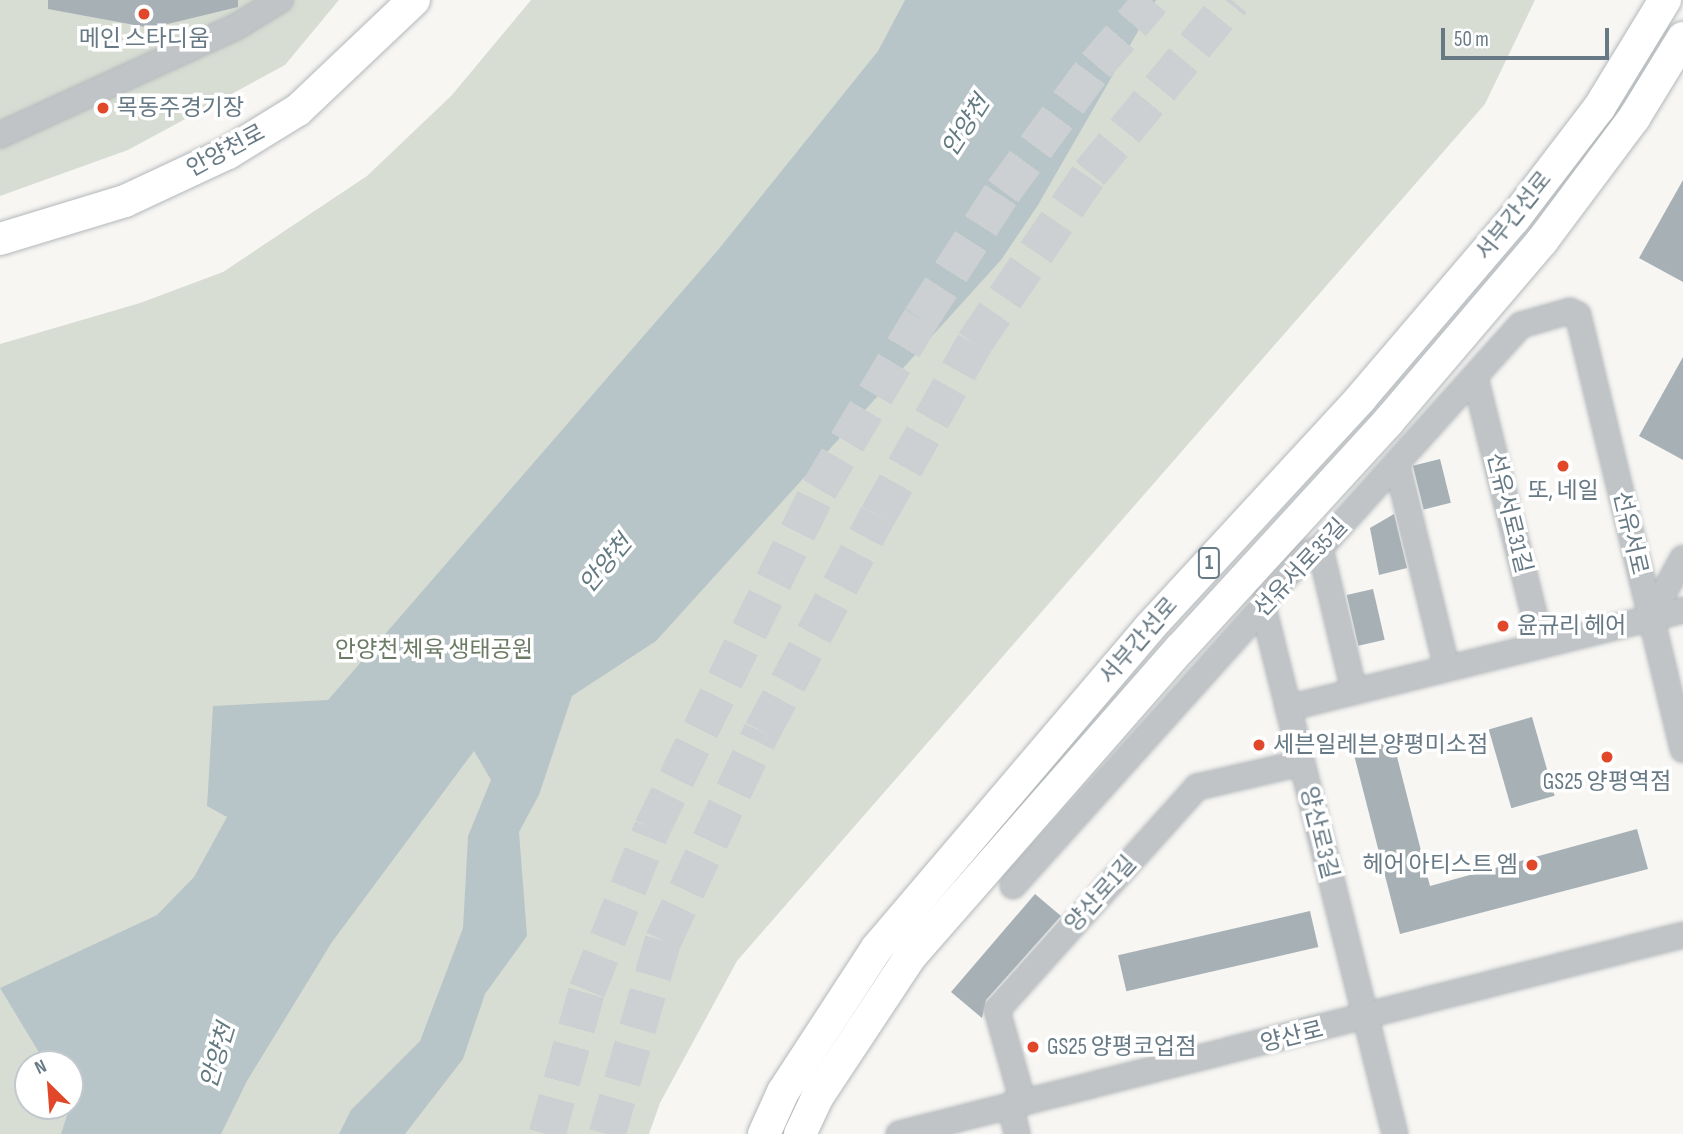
<!DOCTYPE html>
<html>
<head>
<meta charset="utf-8">
<style>
  body { margin:0 }
  #map { position:relative; width:1683px; height:1134px; overflow:hidden; background:#f7f6f3; font-family:"Sofia Sans Condensed","Noto Sans KR",sans-serif }
  div>[style] { position:absolute }
  .green>* { inset:0; background:#d8ddd4 }
  .water>* { inset:0; background:#b8c5c8 }
  .building>* { inset:0; background:#a6b0b5; transform-origin:0 0 }
  .highway-tunnel>* { height:37px; margin-top:-18.5px; transform-origin:0; background:repeating-linear-gradient(90deg,#ccd0d2 0 37px,transparent 0 55px) }
  .roads { filter:drop-shadow(0 0 2px #b3b8bb) drop-shadow(0 0 2px #b3b8bb) }
  .minor>* { height:24px; margin:-12px; padding:0 12px; transform-origin:12px; border-radius:12px; background:#c0c4c7 }
  .major>* { height:32px; margin:-16px; padding:0 16px; transform-origin:16px; border-radius:16px; background:#fff }
  .dots>* { width:19px; height:19px; translate:-50% -50%; box-sizing:border-box; border:4px solid #fff; border-radius:50% }
  span { translate:-50% -50%; white-space:nowrap; text-align:center; line-height:1.15; -webkit-text-stroke:7px #fff; paint-order:stroke }
  .shield-label span { padding:2px 5px; background:#fff; border:2px solid; border-radius:5px; -webkit-text-stroke-width:0 }
  .shield-label { font-size:21px; color:#667984; font-weight:700 }
  .poi-label { font-size:23px; color:#667984 }
  .left { translate:0 -50%; text-align:left }
  .right { translate:-100% -50%; text-align:right }
  .street-label { font-size:23px; color:#667984 }
  .park-label { font-size:23px; color:#6b7b65 }
  .water-label { font-size:24px; color:#627a80; font-style:italic }
  .north { position:absolute; left:14px; top:1050px; width:70px; height:70px; box-sizing:border-box; background:#fff; border:2px solid #c2c9ce; border-radius:50%; rotate:335deg; font-size:19px; font-weight:700; line-height:28px; text-align:center; color:#667984 }
  .north::after { content:''; display:block; margin:auto; width:24px; height:32px; background:#e14829; clip-path:polygon(50% 0,100% 100%,50% 72%,0 100%) }
  .scale { position:absolute; left:1441px; top:28px; width:168px; height:32px; box-sizing:border-box; border:4px solid #667984; border-top:0; padding-left:9px; font-size:21px; line-height:24px; white-space:nowrap; color:#667984; -webkit-text-stroke:5px #fff; paint-order:stroke }
</style>
</head>
<body>
<div id="map">
  <div class="green">
    <i style="clip-path:polygon(0 0,339px 0,285px 65px,128px 150px,0 196px)"></i>
    <i style="clip-path:polygon(evenodd,531px 0,1535px 0,1485px 104px,737px 961px,660px 1103px,649px 1134px,0 1134px,0 344px,140px 303px,223px 272px,367px 176px,452px 95px,531px 0,28px 1064px,70px 1064px,70px 1106px,28px 1106px,28px 1064px)"></i>
  </div>
  <div class="water">
    <i style="clip-path:polygon(905px 0,1156px 0,1038px 205px,1001px 260px,656px 641px,572px 696px,539px 795px,519px 832px,527px 936px,485px 994px,463px 1059px,405px 1134px,339px 1134px,351px 1110px,420px 1041px,463px 928px,468px 836px,491px 780px,474px 751px,332px 942px,247px 1081px,221px 1134px,61px 1134px,70px 1106px,70px 1064px,46px 1064px,0 988px,157px 915px,194px 877px,227px 817px,207px 806px,213px 706px,328px 700px,718px 250px,878px 51px)"></i>
  </div>
  <div class="building">
    <i style="clip-path:polygon(48px 0,238px 0,238px 7px,151px 28px,48px 9px)"></i>
    <i style="clip-path:polygon(1683px 180px,1683px 282px,1639px 258px)"></i>
    <i style="clip-path:polygon(1683px 357px,1683px 460px,1639px 436px)"></i>
    <i style="left:1440px;top:459px;width:45px;height:28px;rotate:76deg"></i>
    <i style="clip-path:polygon(1394px 514px,1407px 568px,1379px 575px,1370px 528px)"></i>
    <i style="left:1373px;top:589px;width:52px;height:27px;rotate:77deg"></i>
    <i style="left:1532px;top:717px;width:82px;height:45px;rotate:74deg"></i>
    <i style="clip-path:polygon(1393px 741px,1430px 886px,1637px 829px,1648px 869px,1400px 934px,1353px 751px)"></i>
    <i style="clip-path:polygon(1035px 894px,1061px 916px,986px 1000px,982px 1018px,951px 992px)"></i>
    <i style="left:1310px;top:911px;width:37px;height:197px;rotate:77deg"></i>
  </div>
  <div class="highway-tunnel">
    <i style="left:547px;top:1134px;width:149px;rotate:-74.5deg"></i>
    <i style="left:587px;top:990px;width:175px;rotate:-68.1deg"></i>
    <i style="left:652px;top:828px;width:378px;rotate:-63.8deg"></i>
    <i style="left:819px;top:489px;width:199px;rotate:-59.2deg"></i>
    <i style="left:921px;top:318px;width:151px;rotate:-57.2deg"></i>
    <i style="left:1003px;top:191px;width:157px;rotate:-53.6deg"></i>
    <i style="left:1096px;top:65px;width:86px;rotate:-49.3deg"></i>
    <i style="left:607px;top:1134px;width:202px;rotate:-73.9deg"></i>
    <i style="left:663px;top:940px;width:231px;rotate:-64.7deg"></i>
    <i style="left:762px;top:731px;width:245px;rotate:-61.8deg"></i>
    <i style="left:878px;top:515px;width:197px;rotate:-60.8deg"></i>
    <i style="left:974px;top:343px;width:206px;rotate:-55.7deg"></i>
    <i style="left:1090px;top:173px;width:224px;rotate:-50.6deg"></i>
  </div>
  <div class="roads">
    <div class="minor">
      <i style="left:0;top:135px;width:260px;rotate:-24.6deg"></i>
      <i style="left:236px;top:27px;width:52px;rotate:-31.5deg"></i>
      <i style="left:1476px;top:381px;width:272px;rotate:76deg"></i>
      <i style="left:1397px;top:465px;width:209px;rotate:76.2deg"></i>
      <i style="left:1320px;top:548px;width:147px;rotate:76.6deg"></i>
      <i style="left:1263px;top:607px;width:543px;rotate:75.94deg"></i>
      <i style="left:1650px;top:618px;width:68px;rotate:-61.2deg"></i>
      <i style="left:1288px;top:708px;width:407px;rotate:-13.9deg"></i>
      <i style="left:1013px;top:886px;width:375px;rotate:-48.1deg"></i>
      <i style="left:1263px;top:607px;width:14px;rotate:-65deg"></i>
      <i style="left:1269px;top:594px;width:55px;rotate:-46.5deg"></i>
      <i style="left:1307px;top:554px;width:14px;rotate:-25deg"></i>
      <i style="left:1320px;top:548px;width:300px;rotate:-48deg"></i>
      <i style="left:1521px;top:325px;width:51px;rotate:-15.9deg"></i>
      <i style="left:1570px;top:311px;width:9px;rotate:27deg"></i>
      <i style="left:1578px;top:315px;width:447px;rotate:76.4deg"></i>
      <i style="left:1023px;top:1102px;width:96px;rotate:-105.8deg"></i>
      <i style="left:997px;top:1010px;width:300px;rotate:-48.1deg"></i>
      <i style="left:1197px;top:787px;width:107px;rotate:-13deg"></i>
      <i style="left:1010px;top:1105px;width:30px;rotate:76deg"></i>
      <i style="left:899px;top:1134px;width:809px;rotate:-14.24deg"></i>
    </div>
    <div class="major">
      <i style="left:0;top:239px;width:131px;rotate:-16.9deg"></i>
      <i style="left:125px;top:201px;width:114px;rotate:-25deg"></i>
      <i style="left:228px;top:153px;width:82px;rotate:-31.6deg"></i>
      <i style="left:298px;top:110px;width:160px;rotate:-43.5deg"></i>
      <i style="left:764px;top:1134px;width:46px;rotate:-65.7deg"></i>
      <i style="left:783px;top:1092px;width:172px;rotate:-56.9deg"></i>
      <i style="left:877px;top:948px;width:421px;rotate:-49.6deg"></i>
      <i style="left:1150px;top:627px;width:311px;rotate:-47.3deg"></i>
      <i style="left:1361px;top:398px;width:235px;rotate:-49.5deg"></i>
      <i style="left:1514px;top:219px;width:140px;rotate:-52.6deg"></i>
      <i style="left:1599px;top:108px;width:127px;rotate:-58.6deg"></i>
      <i style="left:800px;top:1134px;width:42px;rotate:-64.7deg"></i>
      <i style="left:818px;top:1096px;width:167px;rotate:-56.5deg"></i>
      <i style="left:910px;top:957px;width:410px;rotate:-48.8deg"></i>
      <i style="left:1180px;top:649px;width:308px;rotate:-47.5deg"></i>
      <i style="left:1388px;top:422px;width:238px;rotate:-49.6deg"></i>
      <i style="left:1542px;top:241px;width:154px;rotate:-53.2deg"></i>
      <i style="left:1634px;top:118px;width:94px;rotate:-58.5deg"></i>
    </div>
  </div>
  <div class="dots">
    <i style="left:144px;top:14px;background:#e14829"></i>
    <i style="left:103px;top:108px;background:#e14829"></i>
    <i style="left:1563px;top:466px;background:#e14829"></i>
    <i style="left:1503px;top:626px;background:#e14829"></i>
    <i style="left:1259px;top:745px;background:#e14829"></i>
    <i style="left:1607px;top:757px;background:#e14829"></i>
    <i style="left:1532px;top:865px;background:#e14829"></i>
    <i style="left:1033px;top:1047px;background:#e14829"></i>
  </div>
  <div class="shield-label">
    <span style="left:1209px;top:563px">1</span>
  </div>
  <div class="poi-label">
    <span style="left:144px;top:39px">메인 스타디움</span>
    <span class="left" style="left:117px;top:108px">목동주경기장</span>
    <span style="left:1563px;top:491px">또, 네일</span>
    <span class="left" style="left:1517px;top:626px">윤규리 헤어</span>
    <span class="left" style="left:1273px;top:745px">세븐일레븐 양평미소점</span>
    <span style="left:1607px;top:782px">GS25 양평역점</span>
    <span class="right" style="left:1518px;top:865px">헤어 아티스트 엠</span>
    <span class="left" style="left:1047px;top:1047px">GS25 양평코업점</span>
  </div>
  <div class="street-label">
    <span style="left:226px;top:151px;rotate:-28deg">안양천로</span>
    <span style="left:1514px;top:216px;rotate:-51deg">서부간선로</span>
    <span style="left:1509px;top:513px;rotate:76deg">선유서로31길</span>
    <span style="left:1630px;top:533px;rotate:77deg">선유서로</span>
    <span style="left:1301px;top:568px;rotate:-47deg">선유서로35길</span>
    <span style="left:1139px;top:641px;rotate:-49deg">서부간선로</span>
    <span style="left:1319px;top:833px;rotate:76deg">양산로3길</span>
    <span style="left:1101px;top:894px;rotate:-48deg">양산로1길</span>
    <span style="left:1292px;top:1037px;rotate:-14deg">양산로</span>
  </div>
  <div class="park-label">
    <span style="left:434px;top:650px">안양천 체육 생태공원</span>
  </div>
  <div class="water-label">
    <span style="left:966px;top:126px;rotate:-57deg">안양천</span>
    <span style="left:606px;top:564px;rotate:-50deg">안양천</span>
    <span style="left:218px;top:1056px;rotate:-73deg">안양천</span>
  </div>
  <div class="north">N</div>
  <div class="scale">50 m</div>
</div>
</body>
</html>
